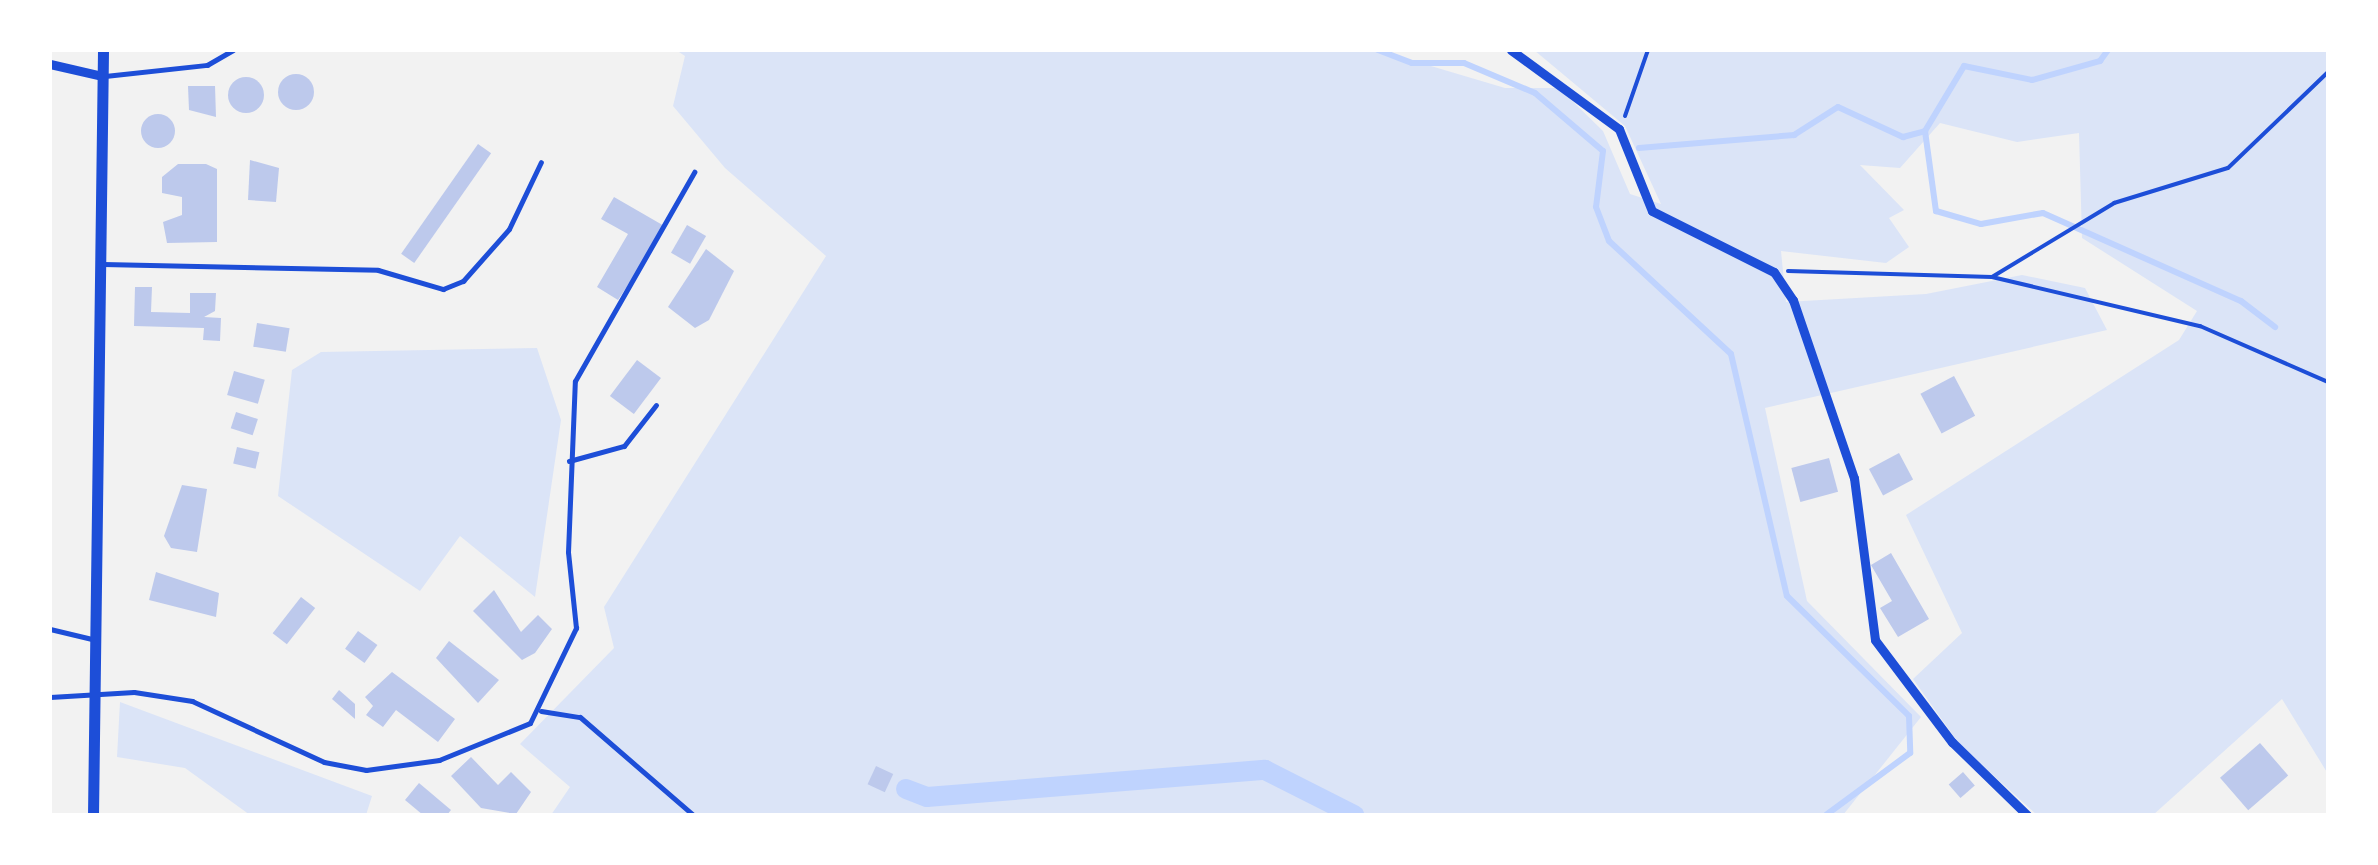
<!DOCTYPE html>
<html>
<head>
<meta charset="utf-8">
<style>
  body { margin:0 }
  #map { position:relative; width:2378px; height:865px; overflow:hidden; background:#f2f2f2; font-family:"Nunito Sans",sans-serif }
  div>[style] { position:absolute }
  .green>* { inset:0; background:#dbe4f7 }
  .stream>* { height:6px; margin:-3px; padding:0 3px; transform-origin:3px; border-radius:3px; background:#bfd3fe }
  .canal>* { height:20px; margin:-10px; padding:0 10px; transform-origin:10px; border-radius:10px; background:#bfd3fe }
  .building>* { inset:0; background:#bdc9ec; transform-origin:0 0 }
  .round { border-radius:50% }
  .path>* { height:4px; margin:-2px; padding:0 2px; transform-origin:2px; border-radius:2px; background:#1d4ed8 }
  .service>* { height:5px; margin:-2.5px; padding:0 2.5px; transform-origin:2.5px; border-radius:2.5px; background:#1d4ed8 }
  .minor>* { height:9px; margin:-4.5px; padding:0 4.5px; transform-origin:4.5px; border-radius:4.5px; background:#1d4ed8 }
  .tertiary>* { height:11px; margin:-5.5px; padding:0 5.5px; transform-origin:5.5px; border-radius:5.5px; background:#1d4ed8 }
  span { translate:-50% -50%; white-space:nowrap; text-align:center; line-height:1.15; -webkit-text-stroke:10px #fff; paint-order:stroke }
  .frame { position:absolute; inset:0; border:52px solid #fff; pointer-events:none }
</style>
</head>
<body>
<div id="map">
  <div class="green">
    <i style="clip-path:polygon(676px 50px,1377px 50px,1505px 88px,1559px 88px,1603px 131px,1630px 194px,1661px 204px,1625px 126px,1534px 50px,2328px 50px,2328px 774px,2282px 699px,2153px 815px,2037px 815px,1960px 745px,1913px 679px,1962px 633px,1906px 515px,2179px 340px,2197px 311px,2082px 238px,2079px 133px,2017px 142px,1940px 123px,1900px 168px,1860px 165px,1904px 210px,1889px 218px,1909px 247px,1886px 263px,1781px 251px,1786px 302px,1926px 294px,2022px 275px,2085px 288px,2107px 330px,1765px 408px,1807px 601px,1921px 717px,1843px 815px,551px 815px,570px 787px,520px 744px,614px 648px,604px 607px,826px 256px,725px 168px,673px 106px,685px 56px)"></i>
    <i style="clip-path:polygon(537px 348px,561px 420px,535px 597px,460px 536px,420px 591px,278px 496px,292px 370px,321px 352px)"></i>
    <i style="clip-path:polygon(120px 702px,372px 796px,366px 815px,250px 815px,185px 768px,117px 757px)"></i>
  </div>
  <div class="stream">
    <i style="left:1378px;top:50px;width:36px;rotate:21deg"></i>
    <i style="left:1412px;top:63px;width:52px"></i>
    <i style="left:1464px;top:63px;width:77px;rotate:22.9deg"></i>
    <i style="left:1535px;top:93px;width:89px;rotate:40.5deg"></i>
    <i style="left:1603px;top:151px;width:56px;rotate:97.1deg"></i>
    <i style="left:1596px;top:207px;width:36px;rotate:69deg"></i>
    <i style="left:1609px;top:241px;width:166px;rotate:42.8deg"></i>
    <i style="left:1731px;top:354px;width:248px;rotate:77deg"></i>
    <i style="left:1787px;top:596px;width:171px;rotate:44.5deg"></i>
    <i style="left:1909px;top:716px;width:37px;rotate:88deg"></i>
    <i style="left:1910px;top:753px;width:104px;rotate:143.6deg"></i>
    <i style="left:1925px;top:131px;width:81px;rotate:82.2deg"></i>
    <i style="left:1936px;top:211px;width:47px;rotate:16.1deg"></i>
    <i style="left:1981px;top:224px;width:63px;rotate:-10.1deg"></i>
    <i style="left:2043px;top:213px;width:217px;rotate:24deg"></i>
    <i style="left:2241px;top:301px;width:43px;rotate:37.4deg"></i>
    <i style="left:1639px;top:148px;width:156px;rotate:-4.8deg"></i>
    <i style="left:1794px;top:135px;width:52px;rotate:-32.5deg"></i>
    <i style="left:1838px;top:107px;width:72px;rotate:24.8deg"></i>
    <i style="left:1903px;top:137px;width:23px;rotate:-15deg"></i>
    <i style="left:1925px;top:131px;width:76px;rotate:-59deg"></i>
    <i style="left:1964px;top:66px;width:69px;rotate:11.6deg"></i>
    <i style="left:2032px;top:80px;width:71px;rotate:-15.6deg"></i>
    <i style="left:2100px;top:61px;width:14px;rotate:-54deg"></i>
  </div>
  <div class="canal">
    <i style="left:906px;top:789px;width:22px;rotate:21deg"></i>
    <i style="left:927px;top:797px;width:339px;rotate:-4.6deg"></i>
    <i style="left:1265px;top:770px;width:100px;rotate:26.8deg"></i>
  </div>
  <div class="building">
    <i class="round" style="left:278px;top:74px;width:36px;height:36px"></i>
    <i class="round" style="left:228px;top:77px;width:36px;height:36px"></i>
    <i style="clip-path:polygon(188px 86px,215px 86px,216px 117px,189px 110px)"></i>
    <i class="round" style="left:141px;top:114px;width:34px;height:34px"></i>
    <i style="left:478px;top:144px;width:16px;height:134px;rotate:35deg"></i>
    <i style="clip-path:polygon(250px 160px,279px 168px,276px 202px,248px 200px)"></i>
    <i style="clip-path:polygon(206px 164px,217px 169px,217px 242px,167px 243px,163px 222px,182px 215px,182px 197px,162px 193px,162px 177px,178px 164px)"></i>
    <i style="clip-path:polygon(614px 197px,666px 227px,618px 300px,597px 287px,628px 234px,601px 219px)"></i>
    <i style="left:687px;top:225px;width:22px;height:32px;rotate:30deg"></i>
    <i style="clip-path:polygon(706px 249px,734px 271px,709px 320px,695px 328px,668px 307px)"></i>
    <i style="clip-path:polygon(135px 287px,152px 287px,151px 312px,190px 313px,190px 293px,216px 293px,215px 311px,204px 317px,221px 318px,220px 341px,203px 340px,204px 328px,134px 326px)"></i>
    <i style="left:257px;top:323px;width:33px;height:24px;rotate:9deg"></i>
    <i style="left:637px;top:360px;width:30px;height:45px;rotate:37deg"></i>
    <i style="left:234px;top:371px;width:32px;height:25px;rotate:16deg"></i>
    <i style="left:1954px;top:376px;width:45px;height:38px;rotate:62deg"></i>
    <i style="left:236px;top:412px;width:23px;height:17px;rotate:18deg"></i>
    <i style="left:237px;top:447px;width:23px;height:17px;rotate:13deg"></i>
    <i style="left:1899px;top:453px;width:30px;height:34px;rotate:62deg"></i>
    <i style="left:1829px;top:458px;width:35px;height:39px;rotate:75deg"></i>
    <i style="clip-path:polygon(182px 485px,207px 489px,197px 552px,171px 548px,164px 536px)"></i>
    <i style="clip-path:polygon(1891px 553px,1929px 619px,1898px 637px,1880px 608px,1892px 601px,1871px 565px)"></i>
    <i style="clip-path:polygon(156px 572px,219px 593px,216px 617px,149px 600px)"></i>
    <i style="clip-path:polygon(494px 590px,521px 632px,538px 615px,552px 629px,535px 653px,522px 660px,473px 611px)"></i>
    <i style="left:301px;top:597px;width:18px;height:46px;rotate:38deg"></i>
    <i style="left:358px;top:631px;width:24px;height:22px;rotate:36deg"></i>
    <i style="clip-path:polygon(449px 641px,499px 680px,478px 703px,436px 658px)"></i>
    <i style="clip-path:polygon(392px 672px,455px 719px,438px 742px,396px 710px,383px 727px,366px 715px,373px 706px,365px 697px)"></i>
    <i style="clip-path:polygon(339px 690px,355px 704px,355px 719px,332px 699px)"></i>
    <i style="left:2260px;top:743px;width:43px;height:53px;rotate:49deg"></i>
    <i style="clip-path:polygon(471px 757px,498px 785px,511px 772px,531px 792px,516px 814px,481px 808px,451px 776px)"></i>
    <i style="left:876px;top:766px;width:19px;height:20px;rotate:25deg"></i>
    <i style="left:1963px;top:772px;width:18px;height:19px;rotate:49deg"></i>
    <i style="clip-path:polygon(419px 783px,451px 810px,447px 815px,423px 815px,405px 800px)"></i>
  </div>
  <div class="path">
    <i style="left:1625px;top:116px;width:70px;rotate:-70.8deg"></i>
    <i style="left:1788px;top:271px;width:204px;rotate:1.7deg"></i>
    <i style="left:1992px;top:277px;width:214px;rotate:13.3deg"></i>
    <i style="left:2200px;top:326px;width:140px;rotate:23.6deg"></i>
    <i style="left:1992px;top:277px;width:143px;rotate:-31.2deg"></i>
    <i style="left:2114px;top:203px;width:119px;rotate:-17.1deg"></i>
    <i style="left:2228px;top:168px;width:139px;rotate:-43.8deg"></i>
  </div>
  <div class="service">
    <i style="left:105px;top:76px;width:103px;rotate:-6.2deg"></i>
    <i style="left:207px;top:65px;width:30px;rotate:-30deg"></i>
    <i style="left:103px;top:264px;width:275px;rotate:1.2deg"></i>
    <i style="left:378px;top:270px;width:68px;rotate:16.3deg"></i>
    <i style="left:443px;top:289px;width:22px;rotate:-22deg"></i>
    <i style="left:463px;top:281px;width:69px;rotate:-48.5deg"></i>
    <i style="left:509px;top:229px;width:74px;rotate:-64.5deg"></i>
    <i style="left:569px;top:461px;width:57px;rotate:-15.3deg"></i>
    <i style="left:624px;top:446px;width:52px;rotate:-52deg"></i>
    <i style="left:50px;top:629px;width:43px;rotate:13.4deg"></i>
    <i style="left:50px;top:697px;width:84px;rotate:-3.4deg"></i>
    <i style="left:134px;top:692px;width:59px;rotate:8.8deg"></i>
    <i style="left:192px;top:701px;width:145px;rotate:24.8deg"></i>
    <i style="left:324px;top:762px;width:43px;rotate:10.8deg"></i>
    <i style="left:366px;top:770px;width:74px;rotate:-7.8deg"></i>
    <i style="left:439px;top:760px;width:98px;rotate:-22.1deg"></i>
    <i style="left:530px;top:723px;width:106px;rotate:-64.2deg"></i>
    <i style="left:576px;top:628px;width:76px;rotate:-96deg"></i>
    <i style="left:568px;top:552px;width:171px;rotate:-87.7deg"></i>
    <i style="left:575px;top:381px;width:241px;rotate:-60.3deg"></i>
    <i style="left:541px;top:711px;width:39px;rotate:9deg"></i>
    <i style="left:580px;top:717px;width:150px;rotate:40.9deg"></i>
  </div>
  <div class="minor">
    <i style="left:1511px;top:50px;width:134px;rotate:36.2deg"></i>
    <i style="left:1619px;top:129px;width:88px;rotate:68.1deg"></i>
    <i style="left:1652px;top:211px;width:136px;rotate:26.6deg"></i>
    <i style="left:1774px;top:272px;width:34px;rotate:56deg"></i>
    <i style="left:1793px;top:300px;width:188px;rotate:71.1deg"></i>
    <i style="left:1854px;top:478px;width:163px;rotate:82.6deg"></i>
    <i style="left:1875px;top:640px;width:128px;rotate:53deg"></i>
    <i style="left:1952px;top:742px;width:105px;rotate:44.2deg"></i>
    <i style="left:50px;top:64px;width:53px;rotate:13deg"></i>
  </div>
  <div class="tertiary">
    <i style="left:93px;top:815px;width:765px;rotate:-89.25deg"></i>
  </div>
  <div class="frame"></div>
</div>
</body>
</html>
